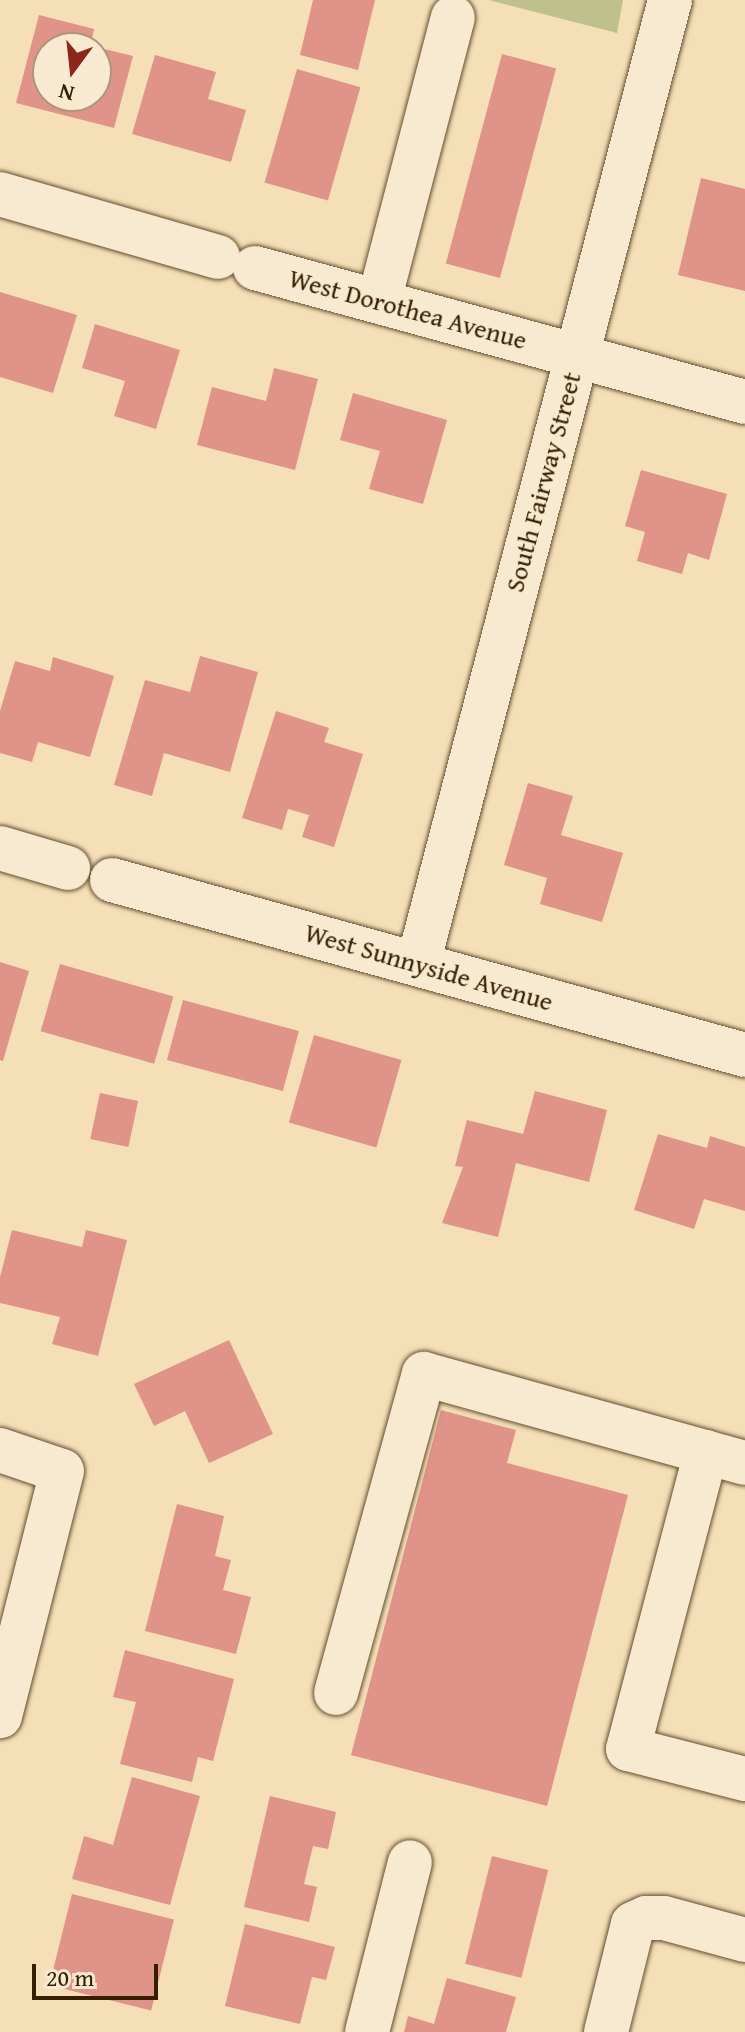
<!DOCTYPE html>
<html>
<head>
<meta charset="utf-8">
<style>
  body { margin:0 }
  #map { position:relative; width:745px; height:2032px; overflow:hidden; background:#f5dfb7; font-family:"Gentium Book Plus",serif }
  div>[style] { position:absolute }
  .green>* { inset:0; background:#bfc18c }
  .building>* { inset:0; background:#df9389; transform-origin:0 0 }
  .roads { filter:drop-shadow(0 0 2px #654e2f) drop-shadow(0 0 2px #654e2f) }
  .minor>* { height:44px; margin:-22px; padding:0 22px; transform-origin:22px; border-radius:22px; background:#f8ead0 }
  span { translate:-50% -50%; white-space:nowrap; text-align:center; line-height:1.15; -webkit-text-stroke:8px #f8ead0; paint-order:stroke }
  .street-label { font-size:26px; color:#351e02 }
  .north { position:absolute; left:32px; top:32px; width:80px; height:80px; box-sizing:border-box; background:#f8ead0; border:2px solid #aa987e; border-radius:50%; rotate:195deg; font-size:22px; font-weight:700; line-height:32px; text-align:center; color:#351e02 }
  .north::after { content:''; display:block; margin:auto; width:28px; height:36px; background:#8f2418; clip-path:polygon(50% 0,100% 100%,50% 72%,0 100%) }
  .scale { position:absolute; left:32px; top:1964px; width:126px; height:36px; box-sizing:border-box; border:4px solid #351e02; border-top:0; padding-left:10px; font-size:24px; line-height:28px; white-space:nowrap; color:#351e02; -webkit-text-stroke:6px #f8ead0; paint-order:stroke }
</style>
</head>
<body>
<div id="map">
  <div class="green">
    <i style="clip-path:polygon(489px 0,623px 0,617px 33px)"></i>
  </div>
  <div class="building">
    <i style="clip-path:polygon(313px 0,375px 0,358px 70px,300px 55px)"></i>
    <i style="clip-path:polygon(39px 15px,94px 29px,90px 48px,48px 48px,48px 96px,96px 96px,96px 47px,133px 56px,114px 128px,16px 103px)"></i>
    <i style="left:502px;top:54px;width:56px;height:217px;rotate:15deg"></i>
    <i style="clip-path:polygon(155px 55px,216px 72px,208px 99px,246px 110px,231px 162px,132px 134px)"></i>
    <i style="left:297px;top:69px;width:66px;height:118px;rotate:16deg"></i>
    <i style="clip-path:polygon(701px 178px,745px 189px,745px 291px,678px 275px)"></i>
    <i style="clip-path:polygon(0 292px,77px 315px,53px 393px,0 377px)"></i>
    <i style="clip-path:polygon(95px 324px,180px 350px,156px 429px,114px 416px,125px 381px,82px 368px)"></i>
    <i style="clip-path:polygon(274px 368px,318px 379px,295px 470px,197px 445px,212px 387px,266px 401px)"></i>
    <i style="clip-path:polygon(353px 393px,447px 420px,423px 504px,369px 489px,380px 451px,340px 440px)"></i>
    <i style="clip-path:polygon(641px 470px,727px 494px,709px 560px,688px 553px,682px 574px,637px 561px,645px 532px,625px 526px)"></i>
    <i style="clip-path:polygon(200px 656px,258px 672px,230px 772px,164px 753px,152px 796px,114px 785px,145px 680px,190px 692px)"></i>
    <i style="clip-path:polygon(53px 657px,114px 676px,90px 757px,38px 742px,32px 762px,0 753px,0 711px,15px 661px,50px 671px)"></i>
    <i style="clip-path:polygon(276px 711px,329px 728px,324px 742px,363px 754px,334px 847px,302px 837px,309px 815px,288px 809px,282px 830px,242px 818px)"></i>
    <i style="clip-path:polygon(528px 783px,573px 796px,561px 835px,623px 853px,602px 922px,540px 904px,547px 878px,504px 865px)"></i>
    <i style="clip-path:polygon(0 962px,29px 971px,3px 1061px,0 1060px)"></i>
    <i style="left:60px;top:964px;width:118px;height:70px;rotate:16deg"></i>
    <i style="left:183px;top:1000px;width:120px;height:62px;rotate:15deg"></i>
    <i style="left:314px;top:1035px;width:91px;height:91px;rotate:16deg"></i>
    <i style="clip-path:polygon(535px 1091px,607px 1110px,589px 1182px,516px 1163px,498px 1237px,442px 1223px,463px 1167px,455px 1166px,467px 1120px,523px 1134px)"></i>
    <i style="left:100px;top:1093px;width:39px;height:47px;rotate:12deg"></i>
    <i style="clip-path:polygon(658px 1134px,707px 1148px,710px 1136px,745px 1147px,745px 1211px,704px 1199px,694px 1229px,634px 1210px)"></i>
    <i style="clip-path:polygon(12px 1230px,82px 1247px,86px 1230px,127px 1240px,98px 1356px,52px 1344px,60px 1317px,0 1303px,0 1277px)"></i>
    <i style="clip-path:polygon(229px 1340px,273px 1434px,209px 1463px,185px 1411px,154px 1426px,134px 1384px)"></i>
    <i style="clip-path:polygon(441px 1410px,516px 1430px,507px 1463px,628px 1495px,547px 1806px,351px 1755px)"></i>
    <i style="clip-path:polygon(177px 1504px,224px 1516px,215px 1556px,231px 1560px,223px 1590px,251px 1597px,236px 1654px,145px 1631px)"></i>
    <i style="clip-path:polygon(125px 1650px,234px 1679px,213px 1761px,198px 1757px,192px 1782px,120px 1764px,136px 1702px,113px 1697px)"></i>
    <i style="clip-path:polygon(132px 1777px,200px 1796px,170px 1905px,72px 1879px,84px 1836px,113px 1845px)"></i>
    <i style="clip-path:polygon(270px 1796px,336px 1812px,328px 1849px,313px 1846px,304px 1884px,317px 1887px,309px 1922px,244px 1907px)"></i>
    <i style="left:492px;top:1856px;width:58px;height:111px;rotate:14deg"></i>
    <i style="left:72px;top:1894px;width:105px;height:94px;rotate:14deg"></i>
    <i style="clip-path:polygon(245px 1924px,335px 1947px,326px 1980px,312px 1977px,300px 2024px,225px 2006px)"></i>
    <i style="clip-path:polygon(447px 1978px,516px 1997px,506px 2032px,404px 2032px,408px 2016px,434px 2024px)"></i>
  </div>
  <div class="roads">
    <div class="minor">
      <i style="left:0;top:194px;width:227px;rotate:16.1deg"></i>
      <i style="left:255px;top:268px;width:508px;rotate:15.29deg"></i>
      <i style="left:379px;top:301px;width:293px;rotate:-75.4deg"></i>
      <i style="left:0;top:848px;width:71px;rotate:16.4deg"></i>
      <i style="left:112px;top:880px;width:657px;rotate:15.45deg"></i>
      <i style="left:418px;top:964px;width:996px;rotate:-75.35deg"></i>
      <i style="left:0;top:1450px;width:65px;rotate:18.7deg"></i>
      <i style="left:62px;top:1471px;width:253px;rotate:104.2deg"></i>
      <i style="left:706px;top:1452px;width:307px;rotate:104.7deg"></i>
      <i style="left:628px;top:1749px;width:121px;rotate:14.4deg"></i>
      <i style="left:336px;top:1693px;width:331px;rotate:-74.6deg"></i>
      <i style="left:424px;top:1374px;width:333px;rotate:15.5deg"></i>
      <i style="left:367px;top:2032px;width:175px;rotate:-75.8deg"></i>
      <i style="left:606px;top:2032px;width:111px;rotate:-76deg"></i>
      <i style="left:633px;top:1924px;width:14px;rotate:-25deg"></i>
      <i style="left:646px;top:1918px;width:18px"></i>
      <i style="left:664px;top:1918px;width:84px;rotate:15.2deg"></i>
    </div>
  </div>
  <div class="street-label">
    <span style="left:408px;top:309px;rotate:15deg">West Dorothea Avenue</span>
    <span style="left:543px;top:482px;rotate:-75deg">South Fairway Street</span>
    <span style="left:429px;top:967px;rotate:16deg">West Sunnyside Avenue</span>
  </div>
  <div class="north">N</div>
  <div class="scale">20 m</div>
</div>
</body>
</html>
